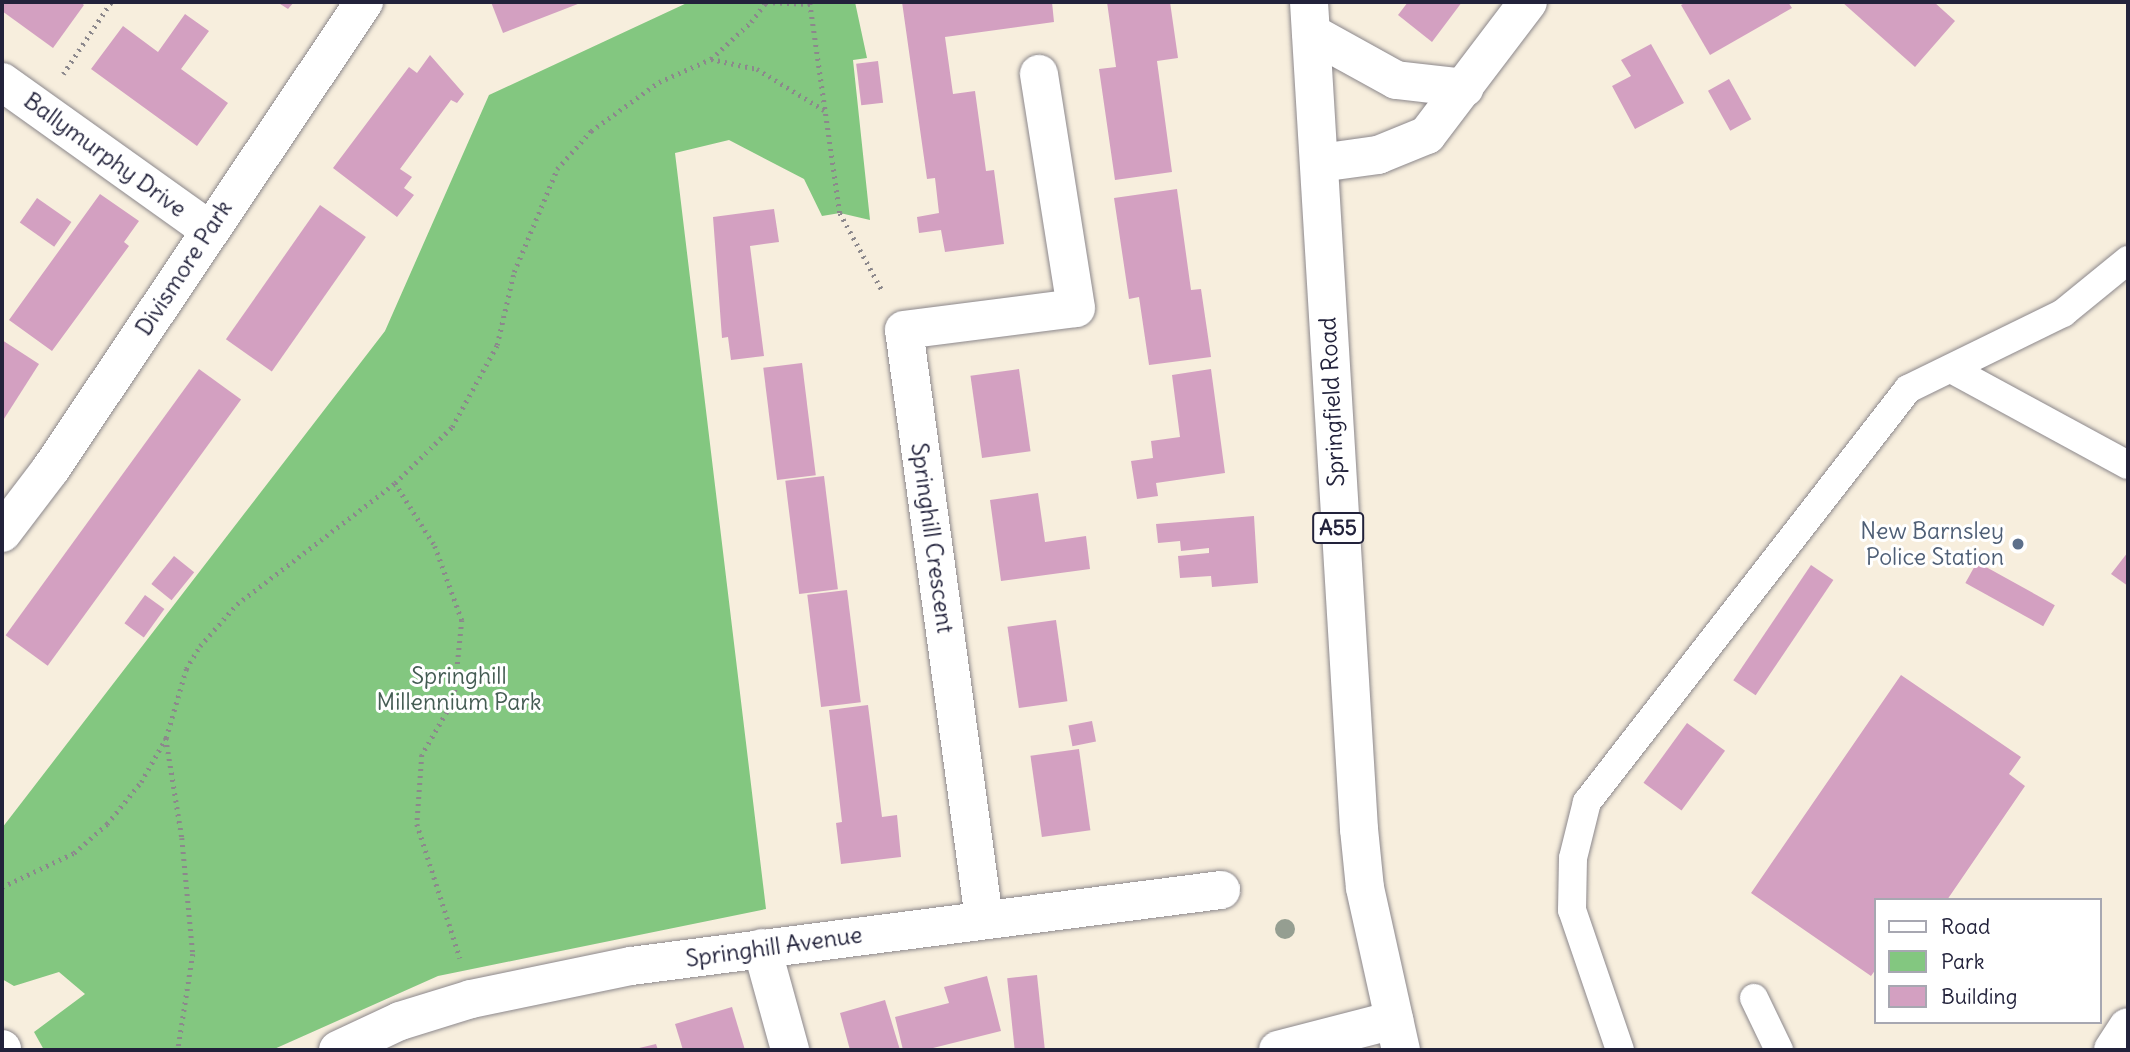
<!DOCTYPE html>
<html>
<head>
<meta charset="utf-8">
<style>
  body { margin:0 }
  #map { position:relative; width:2130px; height:1052px; overflow:hidden; background:#f7eedd; font-family:Delius,sans-serif }
  div>[style] { position:absolute }
  .green>* { inset:0; background:#83c780 }
  .building>* { inset:0; background:#d3a0c1; transform-origin:0 0 }
  .path>* { height:4.5px; margin-top:-2.25px; transform-origin:0; background:repeating-linear-gradient(90deg,#8c888c 0 2px,transparent 0 7px) }
  .roads { filter:drop-shadow(0 0 2px #8c888c) drop-shadow(0 0 2px #8c888c) }
  .service>* { height:28px; margin:-14px; padding:0 14px; transform-origin:14px; border-radius:14px; background:#fff }
  .minor>* { height:38px; margin:-19px; padding:0 19px; transform-origin:19px; border-radius:19px; background:#fff }
  .tertiary>* { height:38px; margin:-19px; padding:0 19px; transform-origin:19px; border-radius:19px; background:#fff }
  .trunk>* { height:38px; margin:-19px; padding:0 19px; transform-origin:19px; border-radius:19px; background:#fff }
  .trees>* { width:20px; height:20px; margin:-10px; border-radius:50%; background:#959e91 }
  .dots>* { width:19px; height:19px; translate:-50% -50%; box-sizing:border-box; border:4px solid #fff; border-radius:50% }
  span { translate:-50% -50%; white-space:nowrap; text-align:center; line-height:1.15; -webkit-text-stroke:6px #fff; paint-order:stroke }
  .shield-label span { padding:2px 5px; background:#fff; border:2px solid; border-radius:5px; -webkit-text-stroke-width:0 }
  .shield-label { font-size:21px; color:#22223b; font-weight:700 }
  .street-label { font-size:23px; color:#22223b }
  .service-label { font-size:23px; color:#4e5e75 }
  .right { translate:-100% -50%; text-align:right }
  .park-label { font-size:23px; color:#445c53 }
  .frame { position:absolute; inset:0; border:4px solid #22223b; pointer-events:none }
  .legend { position:absolute; left:1874px; top:898px; width:228px; height:126px; box-sizing:border-box; background:#fff; border:2px solid #a7a7b1; margin:0; padding:9px 12px; list-style:none; font-size:21px; color:#22223b }
  .legend li { display:flex; align-items:center; gap:14px; height:35px }
  .legend b { width:35px; border:2px solid #a7a7b1 }
</style>
</head>
<body>
<div id="map">
  <div class="green">
    <i style="clip-path:polygon(689px 2px,855px 2px,867px 58px,853px 60px,870px 220px,840px 213px,822px 216px,804px 179px,729px 140px,675px 153px,766px 909px,438px 976px,272px 1050px,44px 1050px,34px 1032px,85px 994px,59px 972px,14px 986px,2px 979px,2px 828px,385px 331px,489px 95px)"></i>
  </div>
  <div class="building">
    <i style="clip-path:polygon(2px 2px,80px 2px,84px 5px,53px 48px,2px 11px)"></i>
    <i style="clip-path:polygon(277px 2px,294px 2px,288px 9px)"></i>
    <i style="clip-path:polygon(491px 2px,583px 2px,503px 33px)"></i>
    <i style="clip-path:polygon(902px 2px,1052px 2px,1054px 22px,945px 37px,953px 94px,975px 91px,986px 171px,994px 170px,1004px 244px,945px 252px,941px 230px,919px 233px,917px 217px,939px 213px,935px 178px,927px 179px)"></i>
    <i style="clip-path:polygon(1107px 2px,1170px 2px,1178px 58px,1157px 61px,1172px 172px,1115px 180px,1099px 69px,1116px 67px)"></i>
    <i style="clip-path:polygon(1408px 2px,1462px 2px,1432px 42px,1398px 15px)"></i>
    <i style="clip-path:polygon(1687px 2px,1788px 2px,1792px 8px,1710px 55px,1681px 5px)"></i>
    <i style="clip-path:polygon(1842px 2px,1934px 2px,1955px 21px,1915px 67px)"></i>
    <i style="clip-path:polygon(185px 14px,209px 31px,181px 69px,228px 103px,197px 146px,91px 69px,123px 26px,158px 52px)"></i>
    <i style="clip-path:polygon(1651px 44px,1684px 103px,1635px 129px,1612px 86px,1631px 76px,1621px 60px)"></i>
    <i style="clip-path:polygon(430px 55px,464px 94px,457px 103px,451px 100px,400px 169px,412px 177px,404px 188px,414px 195px,397px 217px,333px 168px,409px 67px,417px 73px)"></i>
    <i style="left:878px;top:61px;width:42px;height:22px;rotate:83deg"></i>
    <i style="left:1729px;top:79px;width:46px;height:24px;rotate:61deg"></i>
    <i style="clip-path:polygon(1177px 189px,1191px 290px,1201px 289px,1211px 357px,1149px 365px,1139px 297px,1129px 299px,1114px 198px)"></i>
    <i style="clip-path:polygon(100px 194px,139px 221px,124px 242px,129px 246px,52px 351px,9px 320px)"></i>
    <i style="left:37px;top:198px;width:42px;height:30px;rotate:35deg"></i>
    <i style="left:320px;top:205px;width:56px;height:164px;rotate:35deg"></i>
    <i style="clip-path:polygon(774px 209px,779px 242px,750px 246px,764px 356px,731px 360px,728px 337px,722px 338px,713px 217px)"></i>
    <i style="clip-path:polygon(2px 340px,39px 364px,2px 422px)"></i>
    <i style="left:802px;top:363px;width:113px;height:39px;rotate:83deg"></i>
    <i style="left:199px;top:369px;width:52px;height:329px;rotate:36deg"></i>
    <i style="left:1019px;top:369px;width:83px;height:49px;rotate:82deg"></i>
    <i style="clip-path:polygon(1211px 369px,1225px 473px,1156px 483px,1158px 496px,1137px 499px,1131px 461px,1153px 458px,1151px 441px,1180px 437px,1172px 375px)"></i>
    <i style="left:824px;top:476px;width:114px;height:39px;rotate:83deg"></i>
    <i style="clip-path:polygon(1038px 493px,1045px 542px,1086px 536px,1090px 569px,1001px 581px,990px 500px)"></i>
    <i style="clip-path:polygon(1254px 516px,1258px 583px,1212px 587px,1211px 576px,1180px 578px,1178px 556px,1209px 553px,1209px 548px,1181px 551px,1180px 541px,1158px 543px,1156px 524px)"></i>
    <i style="clip-path:polygon(2128px 552px,2128px 586px,2111px 574px)"></i>
    <i style="left:174px;top:556px;width:26px;height:36px;rotate:39deg"></i>
    <i style="left:1977px;top:562px;width:89px;height:24px;rotate:29deg"></i>
    <i style="left:1811px;top:565px;width:27px;height:139px;rotate:34deg"></i>
    <i style="left:847px;top:590px;width:113px;height:40px;rotate:83deg"></i>
    <i style="left:145px;top:595px;width:24px;height:35px;rotate:36deg"></i>
    <i style="left:1056px;top:620px;width:82px;height:49px;rotate:82deg"></i>
    <i style="clip-path:polygon(1901px 675px,2021px 757px,2009px 774px,2025px 786px,1947px 900px,1876px 900px,1876px 969px,1871px 976px,1751px 893px)"></i>
    <i style="clip-path:polygon(868px 705px,882px 817px,897px 815px,901px 857px,841px 864px,836px 823px,842px 822px,829px 710px)"></i>
    <i style="left:1092px;top:721px;width:21px;height:24px;rotate:79deg"></i>
    <i style="left:1687px;top:723px;width:47px;height:74px;rotate:36deg"></i>
    <i style="left:1079px;top:749px;width:82px;height:49px;rotate:82deg"></i>
    <i style="left:1037px;top:975px;width:75px;height:30px;rotate:84deg"></i>
    <i style="clip-path:polygon(987px 976px,1001px 1031px,925px 1050px,903px 1050px,895px 1017px,949px 1003px,944px 987px)"></i>
    <i style="clip-path:polygon(885px 1000px,900px 1050px,850px 1050px,840px 1013px)"></i>
    <i style="clip-path:polygon(732px 1007px,745px 1050px,683px 1050px,675px 1024px)"></i>
    <i style="clip-path:polygon(656px 1044px,658px 1050px,635px 1050px,635px 1049px)"></i>
  </div>
  <div class="path">
    <i style="left:810px;top:3px;width:212px;rotate:81.9deg"></i>
    <i style="left:840px;top:213px;width:90px;rotate:61.4deg"></i>
    <i style="left:711px;top:59px;width:47px;rotate:12.3deg"></i>
    <i style="left:757px;top:69px;width:79px;rotate:31.5deg"></i>
    <i style="left:63px;top:74px;width:87px;rotate:-56.3deg"></i>
    <i style="left:395px;top:483px;width:75px;rotate:57.6deg"></i>
    <i style="left:435px;top:546px;width:79px;rotate:70deg"></i>
    <i style="left:462px;top:620px;width:80px;rotate:95.7deg"></i>
    <i style="left:454px;top:700px;width:64px;rotate:120.2deg"></i>
    <i style="left:422px;top:755px;width:69px;rotate:94.1deg"></i>
    <i style="left:417px;top:824px;width:141px;rotate:72.2deg"></i>
    <i style="left:166px;top:738px;width:101px;rotate:80.9deg"></i>
    <i style="left:182px;top:838px;width:117px;rotate:84.6deg"></i>
    <i style="left:193px;top:954px;width:97px;rotate:98.9deg"></i>
    <i style="left:2px;top:887px;width:80px;rotate:-25.3deg"></i>
    <i style="left:74px;top:853px;width:44px;rotate:-41.3deg"></i>
    <i style="left:107px;top:824px;width:54px;rotate:-51deg"></i>
    <i style="left:141px;top:782px;width:51px;rotate:-60.4deg"></i>
    <i style="left:166px;top:738px;width:72px;rotate:-73.8deg"></i>
    <i style="left:186px;top:669px;width:27px;rotate:-59deg"></i>
    <i style="left:200px;top:646px;width:56px;rotate:-48.6deg"></i>
    <i style="left:237px;top:604px;width:199px;rotate:-37.4deg"></i>
    <i style="left:395px;top:483px;width:80px;rotate:-44.5deg"></i>
    <i style="left:452px;top:427px;width:94px;rotate:-61.2deg"></i>
    <i style="left:497px;top:345px;width:75px;rotate:-76.9deg"></i>
    <i style="left:514px;top:272px;width:112px;rotate:-67.3deg"></i>
    <i style="left:557px;top:169px;width:51px;rotate:-48.2deg"></i>
    <i style="left:591px;top:131px;width:84px;rotate:-35.8deg"></i>
    <i style="left:659px;top:82px;width:57px;rotate:-23.9deg"></i>
    <i style="left:711px;top:59px;width:54px;rotate:-42.8deg"></i>
    <i style="left:751px;top:22px;width:25px;rotate:-53deg"></i>
    <i style="left:766px;top:2px;width:44px;rotate:2.6deg"></i>
  </div>
  <div class="roads">
    <div class="service">
      <i style="left:1951px;top:369px;width:201px;rotate:28.5deg"></i>
      <i style="left:1754px;top:998px;width:58px;rotate:64.3deg"></i>
      <i style="left:1620px;top:1050px;width:148px;rotate:-108.9deg"></i>
      <i style="left:1572px;top:910px;width:52px;rotate:-88.9deg"></i>
      <i style="left:1573px;top:858px;width:58px;rotate:-76deg"></i>
      <i style="left:1587px;top:802px;width:523px;rotate:-52.14deg"></i>
      <i style="left:1908px;top:389px;width:173px;rotate:-26.1deg"></i>
      <i style="left:2063px;top:313px;width:84px;rotate:-39.2deg"></i>
    </div>
    <div class="minor">
      <i style="left:1311px;top:33px;width:97px;rotate:28.9deg"></i>
      <i style="left:1396px;top:80px;width:69px;rotate:6.6deg"></i>
      <i style="left:2px;top:82px;width:253px;rotate:35.5deg"></i>
      <i style="left:1320px;top:163px;width:59px;rotate:-7.9deg"></i>
      <i style="left:1378px;top:155px;width:53px;rotate:-22.2deg"></i>
      <i style="left:1427px;top:135px;width:167px;rotate:-52.8deg"></i>
      <i style="left:2px;top:533px;width:79px;rotate:-52.7deg"></i>
      <i style="left:50px;top:470px;width:564px;rotate:-56.14deg"></i>
      <i style="left:984px;top:919px;width:594px;rotate:-97.73deg"></i>
      <i style="left:904px;top:330px;width:173px;rotate:-7.3deg"></i>
      <i style="left:1076px;top:308px;width:237px;rotate:-99deg"></i>
      <i style="left:762px;top:948px;width:106px;rotate:74.6deg"></i>
      <i style="left:2px;top:1049px;width:1px;rotate:90deg"></i>
      <i style="left:338px;top:1050px;width:68px;rotate:-25.1deg"></i>
      <i style="left:400px;top:1021px;width:74px;rotate:-17.2deg"></i>
      <i style="left:471px;top:999px;width:163px;rotate:-11.7deg"></i>
      <i style="left:631px;top:966px;width:595px;rotate:-7.34deg"></i>
      <i style="left:1278px;top:1050px;width:120px;rotate:-14.5deg"></i>
    </div>
    <div class="tertiary">
      <i style="left:2113px;top:1050px;width:27px;rotate:-57deg"></i>
    </div>
    <div class="trunk">
      <i style="left:1309px;top:2px;width:829px;rotate:86.54deg"></i>
      <i style="left:1359px;top:829px;width:59px;rotate:84.2deg"></i>
      <i style="left:1365px;top:888px;width:166px;rotate:77.5deg"></i>
    </div>
  </div>
  <div class="trees">
    <i style="left:1285px;top:929px"></i>
  </div>
  <div class="dots">
    <i style="left:2018px;top:544px;background:#5c6f8a"></i>
  </div>
  <div class="shield-label">
    <span style="left:1338px;top:528px">A55</span>
  </div>
  <div class="street-label">
    <span style="left:105px;top:155px;rotate:36deg">Ballymurphy Drive</span>
    <span style="left:184px;top:268px;rotate:-57deg">Divismore Park</span>
    <span style="left:1332px;top:402px;rotate:-93deg">Springfield Road</span>
    <span style="left:932px;top:538px;rotate:82deg">Springhill Crescent</span>
    <span style="left:774px;top:947px;rotate:-8deg">Springhill Avenue</span>
  </div>
  <div class="service-label">
    <span class="right" style="left:2004px;top:544px">New Barnsley<br>Police Station</span>
  </div>
  <div class="park-label">
    <span style="left:459px;top:689px">Springhill<br>Millennium Park</span>
  </div>
  <div class="frame"></div>
  <ul class="legend">
  <li><b style="height:9px;background:#fff"></b>Road</li>
  <li><b style="height:19px;background:#83c780"></b>Park</li>
  <li><b style="height:19px;background:#d3a0c1"></b>Building</li>
  </ul>
</div>
</body>
</html>
